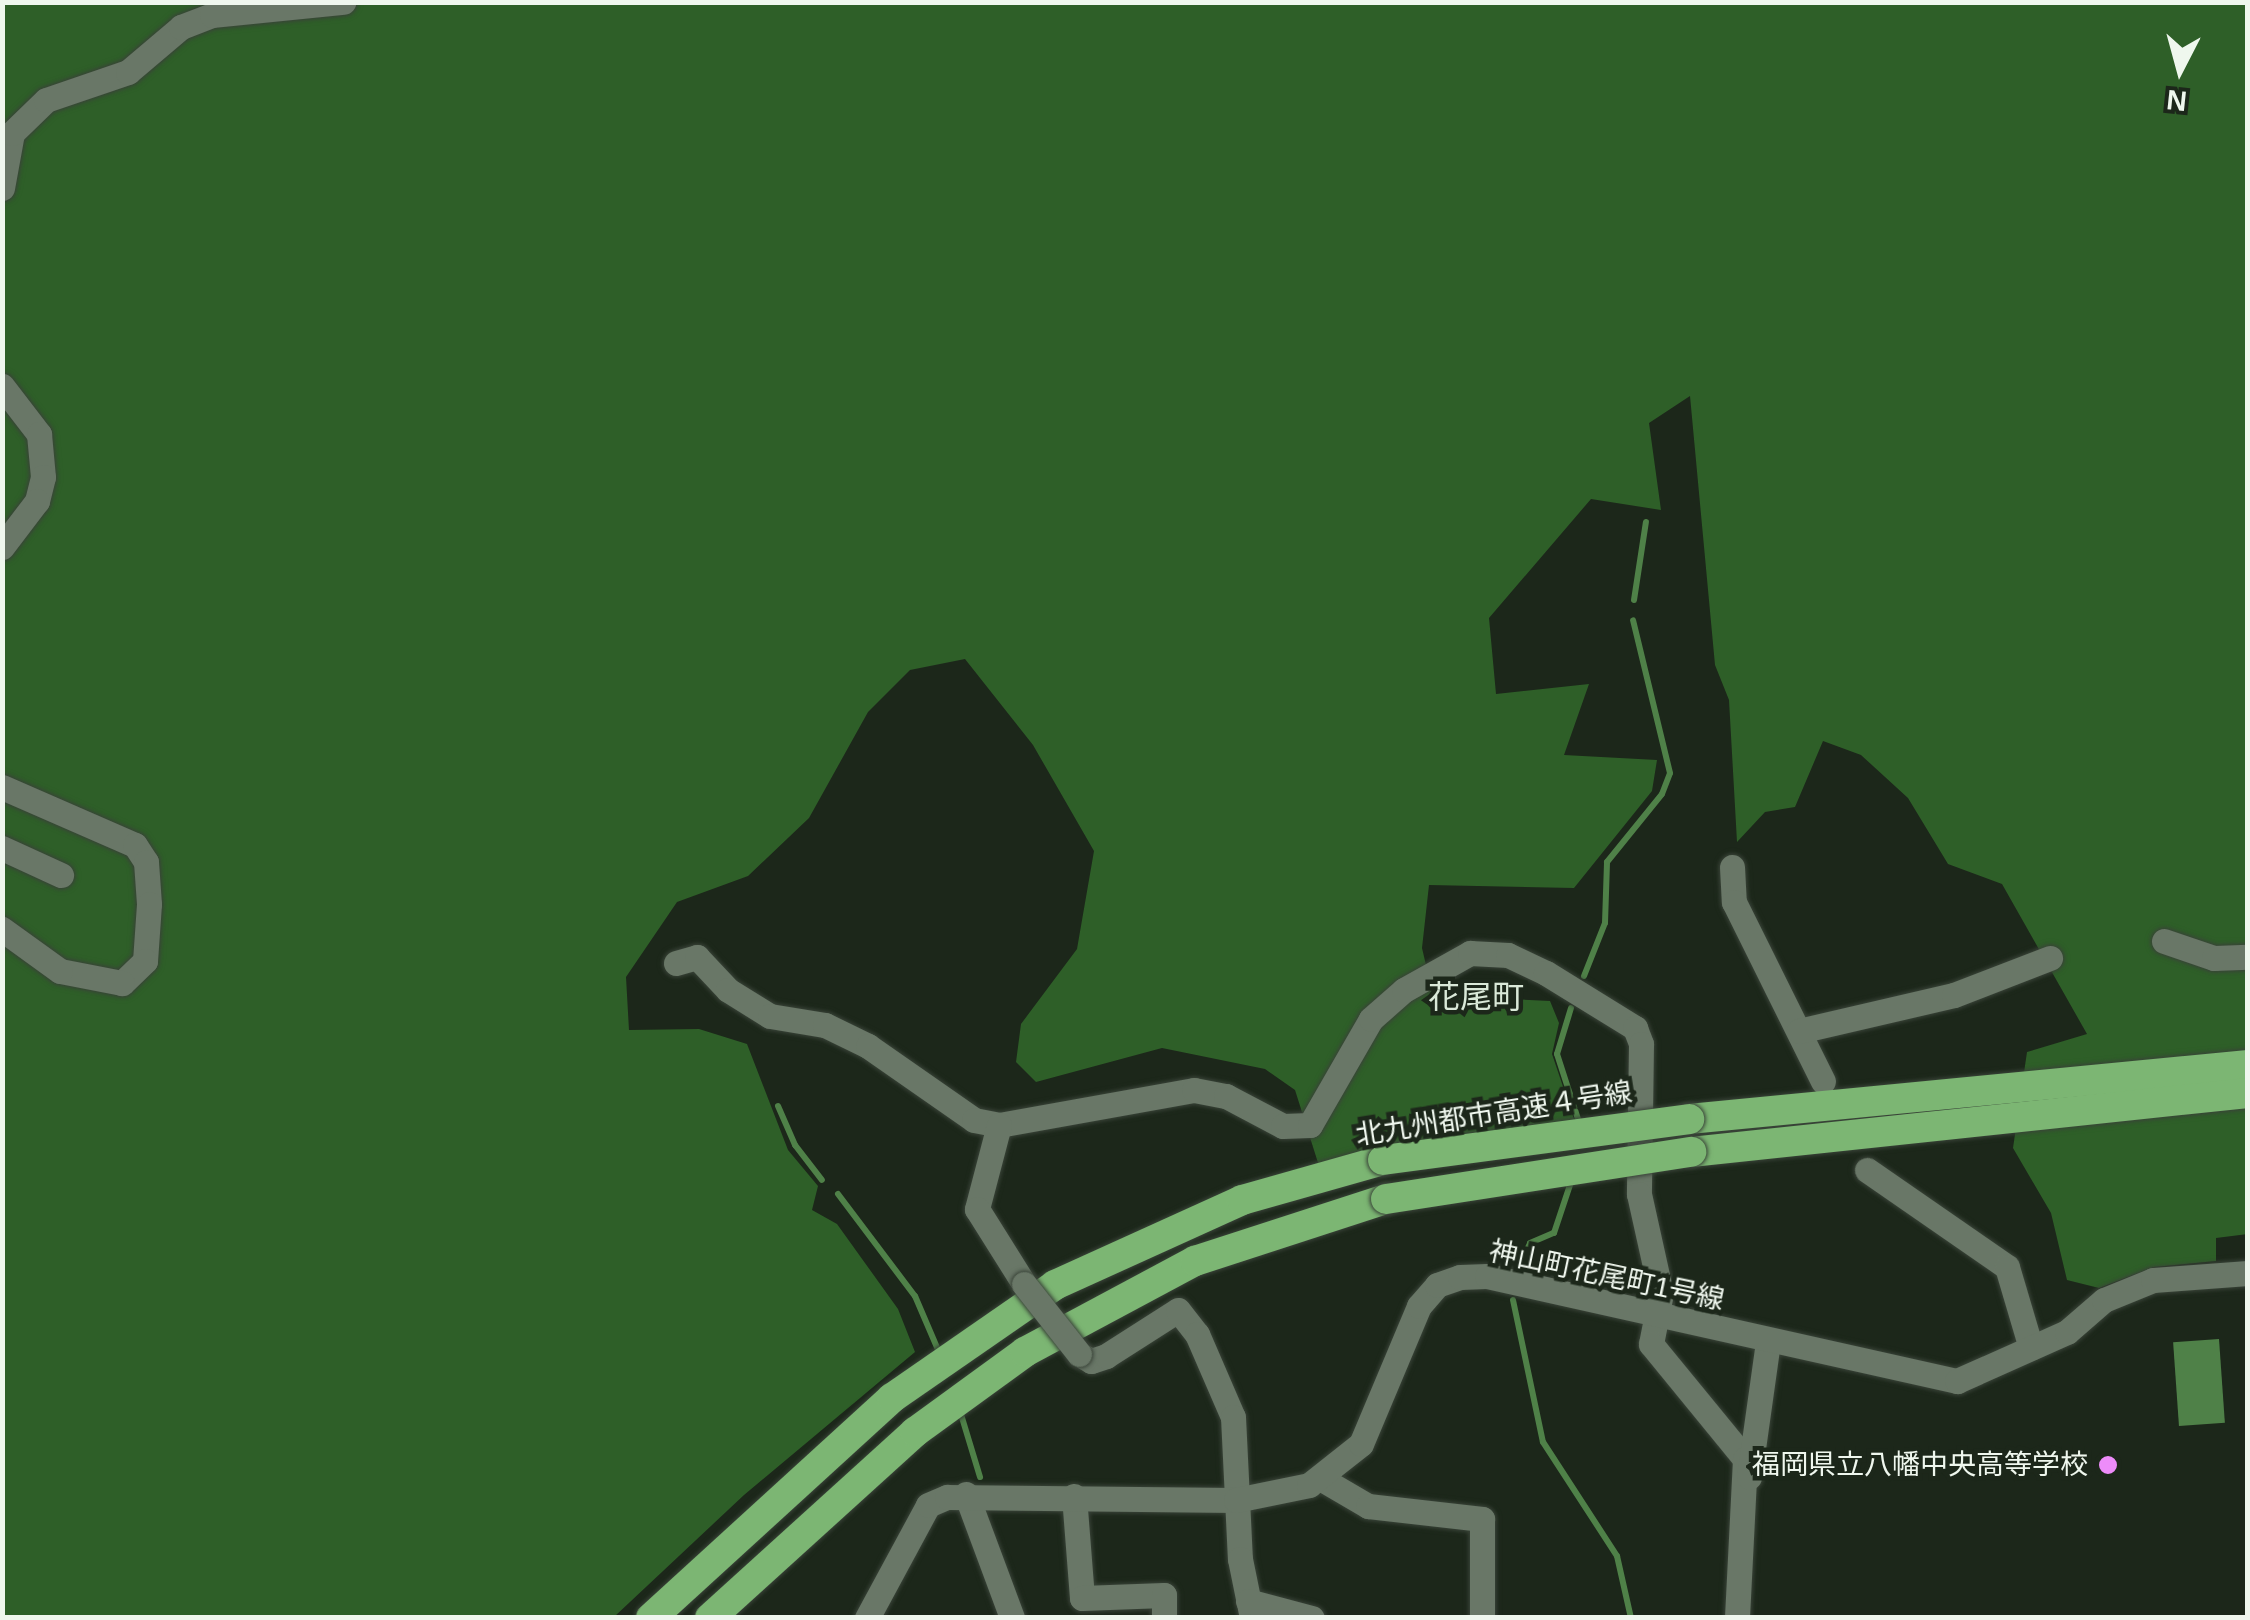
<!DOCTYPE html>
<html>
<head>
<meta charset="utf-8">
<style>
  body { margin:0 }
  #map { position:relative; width:2250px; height:1620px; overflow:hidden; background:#1c271a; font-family:Helvetica,"Noto Sans JP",sans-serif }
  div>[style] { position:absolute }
  .forest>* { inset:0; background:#2e5f28 }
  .water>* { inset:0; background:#4f8148; transform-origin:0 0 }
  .stream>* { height:6px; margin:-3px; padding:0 3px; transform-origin:3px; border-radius:3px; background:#4f8148 }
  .roads { filter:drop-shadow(0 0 2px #394338) drop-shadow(0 0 2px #394338) }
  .minor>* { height:25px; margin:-12.5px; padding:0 12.5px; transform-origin:12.5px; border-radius:12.5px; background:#697767 }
  .highway>* { height:30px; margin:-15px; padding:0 15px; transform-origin:15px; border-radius:15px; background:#7cb673 }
  .bridges { filter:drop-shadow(0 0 2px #394338) drop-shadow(0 0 2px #394338) }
  .minor-bridge>* { height:25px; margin:-12.5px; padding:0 12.5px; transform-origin:12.5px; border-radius:12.5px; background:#697767 }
  .highway-bridge>* { height:30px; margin:-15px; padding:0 15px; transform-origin:15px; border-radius:15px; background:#7cb673 }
  .dots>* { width:28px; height:28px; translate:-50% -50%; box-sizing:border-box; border:5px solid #1c271a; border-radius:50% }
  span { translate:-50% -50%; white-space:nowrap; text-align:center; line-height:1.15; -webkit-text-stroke:9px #1c271a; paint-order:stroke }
  .street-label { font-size:28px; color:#eff7ee }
  .poi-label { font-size:28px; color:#eff7ee }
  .right { translate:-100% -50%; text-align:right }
  .quarter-label { font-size:32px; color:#dae9d8 }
  .frame { position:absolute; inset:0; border:5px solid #eff7ee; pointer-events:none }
  .north { position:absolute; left:2130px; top:20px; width:100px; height:100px; -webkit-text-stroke:8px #1c271a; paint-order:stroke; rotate:186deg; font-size:28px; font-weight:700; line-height:40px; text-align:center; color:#eff7ee }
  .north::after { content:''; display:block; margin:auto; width:35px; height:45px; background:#eff7ee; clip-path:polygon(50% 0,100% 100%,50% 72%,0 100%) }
</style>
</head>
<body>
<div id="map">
  <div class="forest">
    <i style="clip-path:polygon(3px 3px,2247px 3px,2248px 1234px,2216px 1238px,2216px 1261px,2154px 1267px,2099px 1288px,2067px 1280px,2051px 1213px,2013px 1148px,2027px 1052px,2087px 1034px,2002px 884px,1948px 864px,1908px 798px,1861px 755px,1823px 741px,1795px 807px,1765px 812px,1737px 842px,1729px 700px,1715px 665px,1690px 396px,1649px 423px,1661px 510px,1591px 499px,1489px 618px,1496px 694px,1589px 684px,1564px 755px,1657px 760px,1652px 791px,1574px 888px,1429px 885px,1422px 948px,1433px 995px,1550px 1001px,1559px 1023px,1552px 1054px,1575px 1122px,1319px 1166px,1295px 1090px,1265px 1069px,1162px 1048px,1036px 1082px,1016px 1062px,1021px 1024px,1077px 949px,1094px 851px,1033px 745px,965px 659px,910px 670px,868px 712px,809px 818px,748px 876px,677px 902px,626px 977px,629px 1030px,699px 1029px,747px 1044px,788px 1150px,818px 1186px,812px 1210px,837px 1224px,898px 1309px,915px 1352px,744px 1495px,614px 1617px,3px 1618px)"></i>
  </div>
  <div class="water">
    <i style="left:2219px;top:1339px;width:84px;height:46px;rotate:86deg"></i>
  </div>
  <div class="stream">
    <i style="left:1634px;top:600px;width:79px;rotate:-81.3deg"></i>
    <i style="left:1584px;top:976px;width:57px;rotate:-68.4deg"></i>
    <i style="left:1605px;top:923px;width:61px;rotate:-88.1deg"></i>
    <i style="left:1607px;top:862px;width:87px;rotate:-51deg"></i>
    <i style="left:1662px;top:794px;width:22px;rotate:-69deg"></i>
    <i style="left:1670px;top:773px;width:157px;rotate:-103.6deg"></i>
    <i style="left:1571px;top:1008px;width:48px;rotate:106.9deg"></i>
    <i style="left:1557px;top:1054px;width:75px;rotate:72.1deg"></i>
    <i style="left:778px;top:1106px;width:43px;rotate:66.4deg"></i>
    <i style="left:795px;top:1145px;width:44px;rotate:52.4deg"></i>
    <i style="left:838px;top:1194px;width:128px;rotate:53deg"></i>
    <i style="left:915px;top:1296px;width:61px;rotate:66.8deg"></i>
    <i style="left:1519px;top:1266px;width:25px;rotate:-64deg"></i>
    <i style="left:1530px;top:1243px;width:26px;rotate:-23deg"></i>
    <i style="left:1554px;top:1233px;width:54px;rotate:-71.6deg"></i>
    <i style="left:1513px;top:1300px;width:145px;rotate:78.1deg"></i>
    <i style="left:1543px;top:1442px;width:136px;rotate:57deg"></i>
    <i style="left:1617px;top:1556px;width:64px;rotate:77.3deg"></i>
    <i style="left:960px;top:1411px;width:69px;rotate:73.1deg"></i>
  </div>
  <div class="roads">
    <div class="minor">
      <i style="left:2px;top:188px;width:56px;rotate:-79.7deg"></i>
      <i style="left:12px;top:133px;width:47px;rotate:-44.1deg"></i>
      <i style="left:46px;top:100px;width:87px;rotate:-18.9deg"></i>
      <i style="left:128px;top:72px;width:70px;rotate:-40.3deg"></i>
      <i style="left:181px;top:27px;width:33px;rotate:-21deg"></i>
      <i style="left:212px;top:15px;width:132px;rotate:-5.7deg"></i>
      <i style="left:2px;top:386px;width:61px;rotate:52.4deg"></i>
      <i style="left:39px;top:434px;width:43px;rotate:84.7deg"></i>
      <i style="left:43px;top:477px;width:25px;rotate:104deg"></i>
      <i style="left:37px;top:501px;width:58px;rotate:127.3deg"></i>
      <i style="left:2px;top:787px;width:145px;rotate:23.6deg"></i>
      <i style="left:135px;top:845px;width:20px;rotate:57deg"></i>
      <i style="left:146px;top:862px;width:42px;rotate:85.9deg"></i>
      <i style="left:149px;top:904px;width:57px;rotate:94deg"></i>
      <i style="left:145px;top:961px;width:32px;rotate:136deg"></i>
      <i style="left:122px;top:983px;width:63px;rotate:-169deg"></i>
      <i style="left:60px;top:971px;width:72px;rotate:-144.1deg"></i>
      <i style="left:2px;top:848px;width:65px;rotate:24.6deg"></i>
      <i style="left:1732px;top:867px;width:35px;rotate:87deg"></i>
      <i style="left:1734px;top:902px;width:200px;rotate:63.6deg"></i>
      <i style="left:2164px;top:941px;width:53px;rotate:18.8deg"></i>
      <i style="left:2214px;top:958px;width:34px;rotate:-2deg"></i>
      <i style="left:676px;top:963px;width:22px;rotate:-16deg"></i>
      <i style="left:697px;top:957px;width:45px;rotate:46.8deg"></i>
      <i style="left:728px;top:990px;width:49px;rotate:31.8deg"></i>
      <i style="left:770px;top:1016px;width:56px;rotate:9.3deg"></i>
      <i style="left:825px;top:1025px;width:48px;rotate:26deg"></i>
      <i style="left:868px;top:1046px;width:129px;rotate:34.9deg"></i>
      <i style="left:974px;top:1120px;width:25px;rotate:11deg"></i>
      <i style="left:999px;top:1125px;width:198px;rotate:-10.2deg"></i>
      <i style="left:1194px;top:1090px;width:33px;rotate:11deg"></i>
      <i style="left:1226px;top:1096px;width:64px;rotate:27.8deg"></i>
      <i style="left:1283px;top:1126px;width:27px;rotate:-2deg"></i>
      <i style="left:1310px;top:1125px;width:122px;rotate:-60.1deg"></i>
      <i style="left:1371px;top:1019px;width:44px;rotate:-41.3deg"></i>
      <i style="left:1404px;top:990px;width:76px;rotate:-29.3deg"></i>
      <i style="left:1470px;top:953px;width:38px;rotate:3deg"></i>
      <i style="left:1508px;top:955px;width:42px;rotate:25.3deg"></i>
      <i style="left:1546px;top:973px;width:105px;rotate:31.7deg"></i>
      <i style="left:1635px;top:1028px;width:17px;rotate:69deg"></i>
      <i style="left:1641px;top:1044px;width:150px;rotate:90.8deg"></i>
      <i style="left:1639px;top:1194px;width:101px;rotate:77.5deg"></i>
      <i style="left:1661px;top:1293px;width:52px;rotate:101.1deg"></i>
      <i style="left:1651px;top:1344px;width:149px;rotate:50.7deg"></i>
      <i style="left:1745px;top:1459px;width:159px;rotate:92.9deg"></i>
      <i style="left:1799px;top:1031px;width:159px;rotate:-13.1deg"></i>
      <i style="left:1954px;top:995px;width:103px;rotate:-21.1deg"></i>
      <i style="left:999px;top:1125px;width:87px;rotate:104.7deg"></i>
      <i style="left:977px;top:1209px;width:89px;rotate:57.9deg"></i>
      <i style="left:1867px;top:1170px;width:170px;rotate:34.7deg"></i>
      <i style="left:2007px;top:1267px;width:84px;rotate:73.5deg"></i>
      <i style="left:1079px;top:1354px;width:14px;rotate:30deg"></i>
      <i style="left:1091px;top:1361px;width:16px;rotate:-18deg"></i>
      <i style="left:1106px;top:1356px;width:85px;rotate:-32.6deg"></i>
      <i style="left:1178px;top:1310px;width:31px;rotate:52deg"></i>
      <i style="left:1197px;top:1334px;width:90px;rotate:66.6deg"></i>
      <i style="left:1233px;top:1417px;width:142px;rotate:87.2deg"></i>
      <i style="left:1240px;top:1559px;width:60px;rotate:78.5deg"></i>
      <i style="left:1749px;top:1477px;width:136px;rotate:-82deg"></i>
      <i style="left:1320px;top:1478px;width:56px;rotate:30.3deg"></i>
      <i style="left:1368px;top:1506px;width:115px;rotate:6.5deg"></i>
      <i style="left:1482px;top:1519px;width:99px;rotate:90deg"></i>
      <i style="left:966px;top:1494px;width:132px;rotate:69.6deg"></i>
      <i style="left:1074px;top:1496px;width:102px;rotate:85.5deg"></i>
      <i style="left:1082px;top:1598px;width:82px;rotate:-2.1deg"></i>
      <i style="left:1164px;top:1595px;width:23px;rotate:90deg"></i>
      <i style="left:1248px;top:1601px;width:66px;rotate:14.9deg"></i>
      <i style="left:867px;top:1618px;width:128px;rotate:-61.6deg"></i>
      <i style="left:928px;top:1505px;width:21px;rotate:-23deg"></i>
      <i style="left:947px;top:1497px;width:289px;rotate:0.6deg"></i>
      <i style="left:1236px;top:1500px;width:75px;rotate:-11.6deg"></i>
      <i style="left:1309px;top:1485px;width:66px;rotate:-38.3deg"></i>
      <i style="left:1361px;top:1444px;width:150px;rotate:-67.2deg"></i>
      <i style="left:1419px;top:1306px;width:28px;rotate:-49deg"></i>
      <i style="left:1437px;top:1285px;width:24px;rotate:-19deg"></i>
      <i style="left:1460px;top:1277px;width:27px;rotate:-2deg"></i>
      <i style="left:1487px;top:1276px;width:482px;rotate:12.6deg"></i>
      <i style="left:1957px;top:1381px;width:120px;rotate:-24deg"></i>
      <i style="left:2067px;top:1332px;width:49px;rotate:-40.9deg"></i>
      <i style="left:2104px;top:1300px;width:53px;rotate:-22.2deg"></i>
      <i style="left:2153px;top:1280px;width:95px;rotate:-4.2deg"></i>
    </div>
    <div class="highway">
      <i style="left:1689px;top:1119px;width:562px;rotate:-5.52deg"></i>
      <i style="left:1691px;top:1152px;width:560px;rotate:-6.05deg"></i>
      <i style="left:651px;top:1618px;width:326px;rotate:-42.4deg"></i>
      <i style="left:892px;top:1398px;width:198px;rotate:-34.7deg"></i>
      <i style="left:1055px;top:1285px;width:205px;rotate:-24.4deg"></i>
      <i style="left:1242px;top:1200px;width:147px;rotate:-15.8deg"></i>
      <i style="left:710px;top:1618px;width:277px;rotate:-42.2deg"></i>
      <i style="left:915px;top:1432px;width:136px;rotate:-36deg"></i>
      <i style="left:1025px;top:1352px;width:193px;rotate:-28.2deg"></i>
      <i style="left:1195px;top:1261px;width:201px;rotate:-18deg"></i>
    </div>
  </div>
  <div class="bridges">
    <div class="minor-bridge">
      <i style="left:1024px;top:1284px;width:89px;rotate:51.8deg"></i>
    </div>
    <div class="highway-bridge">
      <i style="left:1383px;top:1160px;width:309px;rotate:-7.6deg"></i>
      <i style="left:1386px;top:1199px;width:309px;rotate:-8.8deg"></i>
    </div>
  </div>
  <div class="dots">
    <i style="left:2108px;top:1465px;background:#ed8cf9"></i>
  </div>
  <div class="street-label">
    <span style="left:1494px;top:1114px;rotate:-9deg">北九州都市高速４号線</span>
    <span style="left:1607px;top:1276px;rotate:12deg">神山町花尾町1号線</span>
  </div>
  <div class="poi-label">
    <span class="right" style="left:2088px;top:1465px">福岡県立八幡中央高等学校</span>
  </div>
  <div class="quarter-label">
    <span style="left:1476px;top:997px">花尾町</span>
  </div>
  <div class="frame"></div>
  <div class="north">N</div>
</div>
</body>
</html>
